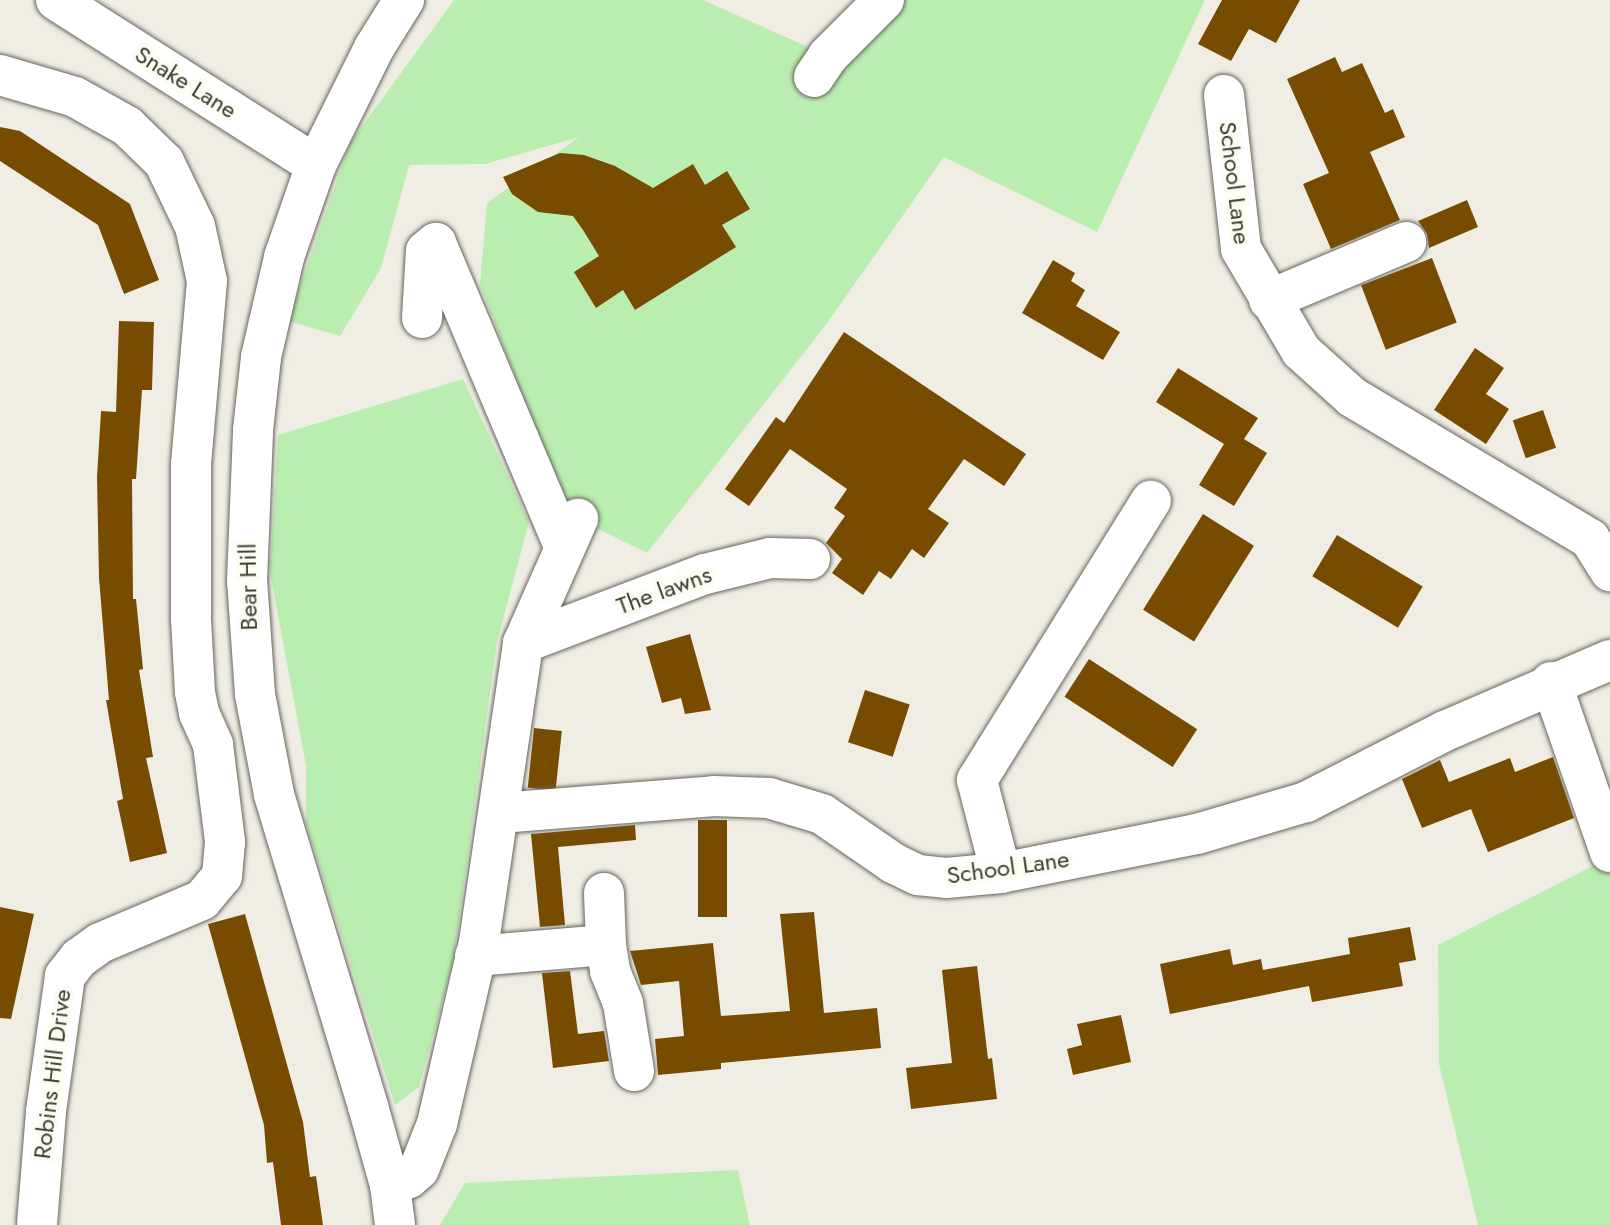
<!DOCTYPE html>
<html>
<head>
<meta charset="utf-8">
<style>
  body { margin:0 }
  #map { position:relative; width:1610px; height:1225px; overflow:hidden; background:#f0eee4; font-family:Jost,sans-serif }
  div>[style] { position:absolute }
  .green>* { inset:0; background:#baedb0 }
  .building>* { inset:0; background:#774c00; transform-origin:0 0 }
  .roads { filter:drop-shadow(0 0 2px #66655c) drop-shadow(0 0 2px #66655c) }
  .minor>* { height:40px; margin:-20px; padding:0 20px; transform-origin:20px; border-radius:20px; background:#fff }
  span { translate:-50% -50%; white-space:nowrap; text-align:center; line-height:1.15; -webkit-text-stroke:8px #fdfcf1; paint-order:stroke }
  .street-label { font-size:24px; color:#3c3b37 }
</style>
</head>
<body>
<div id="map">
  <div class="green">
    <i style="clip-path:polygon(454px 0,703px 0,828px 56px,898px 0,1205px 0,1097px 232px,944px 157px,825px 326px,647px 553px,578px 519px,553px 477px,480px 284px,487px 203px,579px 137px,485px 164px,409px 165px,381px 268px,340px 336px,288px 321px,350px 143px)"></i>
    <i style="clip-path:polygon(463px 379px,529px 522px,497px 642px,453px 962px,419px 1087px,395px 1105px,306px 823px,306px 766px,270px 572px,278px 435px)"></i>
    <i style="clip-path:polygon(1610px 857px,1610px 1225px,1478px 1225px,1439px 1064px,1438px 945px)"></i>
    <i style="clip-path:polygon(738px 1170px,750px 1225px,440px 1225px,465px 1183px)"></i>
  </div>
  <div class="building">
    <i style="clip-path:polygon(1222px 0,1300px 0,1276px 43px,1249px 29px,1231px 61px,1198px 44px)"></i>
    <i style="clip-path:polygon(1335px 57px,1342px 72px,1362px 63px,1385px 113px,1393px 109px,1405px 137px,1370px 152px,1400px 220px,1331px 249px,1303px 184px,1329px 173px,1287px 79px)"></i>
    <i style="clip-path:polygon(0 127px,20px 131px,130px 204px,159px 280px,124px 294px,98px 225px,0 161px)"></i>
    <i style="clip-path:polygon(560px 153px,584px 155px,615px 166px,653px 188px,693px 164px,705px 185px,727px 171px,750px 209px,722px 225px,736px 247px,635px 310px,623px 290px,596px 308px,574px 272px,599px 256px,583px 230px,573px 216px,538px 212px,512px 194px,503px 177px)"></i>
    <i style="clip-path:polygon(1467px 200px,1478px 227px,1429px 248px,1427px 234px,1418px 221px)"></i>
    <i style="left:1432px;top:258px;width:69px;height:76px;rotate:69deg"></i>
    <i style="clip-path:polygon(1053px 260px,1075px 273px,1071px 281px,1085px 290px,1076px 306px,1120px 332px,1103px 360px,1022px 313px)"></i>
    <i style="clip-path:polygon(119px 321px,154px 322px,152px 390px,142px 390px,136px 479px,132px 479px,133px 599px,136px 599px,143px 669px,139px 670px,153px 757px,146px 758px,167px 853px,130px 862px,117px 801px,123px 799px,106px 700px,109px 700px,99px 578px,97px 477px,101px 411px,116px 412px)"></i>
    <i style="clip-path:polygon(844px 332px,1026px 454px,1004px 486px,964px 459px,928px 509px,949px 523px,924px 558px,912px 549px,891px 579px,879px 571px,863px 595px,832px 573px,842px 559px,826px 543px,845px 516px,834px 508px,847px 489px,790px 449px,749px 506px,725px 489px,776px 417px,784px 423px)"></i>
    <i style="clip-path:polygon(1475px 348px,1504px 368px,1486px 394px,1509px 409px,1486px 444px,1434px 410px)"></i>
    <i style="clip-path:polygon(1178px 368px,1258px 418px,1244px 439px,1267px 453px,1234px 506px,1199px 485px,1224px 444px,1156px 402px)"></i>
    <i style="left:1543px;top:410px;width:40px;height:32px;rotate:71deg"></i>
    <i style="left:1203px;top:514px;width:60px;height:113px;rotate:32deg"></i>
    <i style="left:1337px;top:535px;width:100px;height:48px;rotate:31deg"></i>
    <i style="clip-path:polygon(690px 634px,711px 710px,685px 714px,681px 698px,662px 703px,646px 647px)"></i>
    <i style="left:1089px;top:659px;width:129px;height:45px;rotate:33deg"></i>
    <i style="left:865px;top:690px;width:47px;height:55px;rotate:18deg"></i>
    <i style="left:534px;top:728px;width:28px;height:60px;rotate:6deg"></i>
    <i style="clip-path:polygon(1553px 757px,1574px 818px,1488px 852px,1471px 809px,1422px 828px,1402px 779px,1440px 760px,1449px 782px,1510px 758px,1515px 772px)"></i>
    <i style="left:698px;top:820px;width:29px;height:97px"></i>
    <i style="clip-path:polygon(635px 825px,636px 840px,558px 847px,565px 925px,540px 927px,531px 834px)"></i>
    <i style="clip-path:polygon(0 907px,34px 914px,11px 1019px,0 1018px)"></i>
    <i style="clip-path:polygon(814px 912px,824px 1013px,877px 1008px,881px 1048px,721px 1063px,721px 1069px,658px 1075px,655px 1039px,684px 1036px,679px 981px,641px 985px,630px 951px,713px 943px,721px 1016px,790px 1011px,780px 914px)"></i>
    <i style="clip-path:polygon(245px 914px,303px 1122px,310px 1177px,316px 1176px,323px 1225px,281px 1225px,273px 1162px,267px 1163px,264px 1125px,208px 924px)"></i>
    <i style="clip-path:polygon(1410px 927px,1416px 960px,1399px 963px,1403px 986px,1312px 1002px,1309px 986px,1170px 1014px,1160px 964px,1230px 949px,1233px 965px,1261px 959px,1263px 970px,1350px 954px,1348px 938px)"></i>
    <i style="clip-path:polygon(977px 966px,988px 1059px,992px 1058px,997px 1099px,911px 1109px,906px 1068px,952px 1063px,942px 970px)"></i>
    <i style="clip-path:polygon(570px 971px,578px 1034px,604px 1031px,609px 1061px,553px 1068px,542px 973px)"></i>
    <i style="clip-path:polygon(1121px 1015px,1131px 1062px,1073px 1075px,1067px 1049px,1082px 1045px,1077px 1024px)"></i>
  </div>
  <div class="roads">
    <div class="minor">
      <i style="left:56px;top:0;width:308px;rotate:32.4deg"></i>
      <i style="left:0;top:75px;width:78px;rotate:16.3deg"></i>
      <i style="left:75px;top:97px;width:60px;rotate:29.1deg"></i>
      <i style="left:127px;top:126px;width:52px;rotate:44.2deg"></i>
      <i style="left:164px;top:162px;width:71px;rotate:64.2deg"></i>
      <i style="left:195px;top:226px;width:56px;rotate:77.7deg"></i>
      <i style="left:207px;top:281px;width:185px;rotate:95deg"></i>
      <i style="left:191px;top:465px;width:154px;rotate:90deg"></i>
      <i style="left:191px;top:619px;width:73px;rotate:86.9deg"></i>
      <i style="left:195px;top:692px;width:21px;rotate:79deg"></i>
      <i style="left:199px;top:713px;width:35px;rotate:66deg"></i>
      <i style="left:213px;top:745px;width:98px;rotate:82.9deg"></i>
      <i style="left:225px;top:842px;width:34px;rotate:95deg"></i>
      <i style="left:222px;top:876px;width:31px;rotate:130deg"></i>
      <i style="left:202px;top:900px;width:111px;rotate:157.1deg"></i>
      <i style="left:100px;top:943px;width:26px;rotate:144deg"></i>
      <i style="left:79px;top:958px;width:23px;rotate:128deg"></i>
      <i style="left:65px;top:976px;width:137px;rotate:98deg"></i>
      <i style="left:46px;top:1112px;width:111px;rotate:94.6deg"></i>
      <i style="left:814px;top:77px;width:25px;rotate:-56deg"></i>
      <i style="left:828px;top:56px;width:79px;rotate:-45deg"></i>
      <i style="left:1224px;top:95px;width:155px;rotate:83.7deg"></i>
      <i style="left:1241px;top:249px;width:118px;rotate:59.5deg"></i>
      <i style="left:1301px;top:351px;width:69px;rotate:42deg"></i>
      <i style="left:1352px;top:397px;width:277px;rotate:30.8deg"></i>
      <i style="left:1590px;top:539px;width:38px;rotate:58deg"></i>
      <i style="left:1269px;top:300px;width:149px;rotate:-22.9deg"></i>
      <i style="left:422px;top:318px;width:67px;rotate:-86.6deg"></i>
      <i style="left:426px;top:251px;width:13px;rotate:-39deg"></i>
      <i style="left:436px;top:243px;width:331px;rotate:67.1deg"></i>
      <i style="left:523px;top:643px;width:195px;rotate:-20.8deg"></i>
      <i style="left:705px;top:574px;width:67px;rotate:-13.8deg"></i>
      <i style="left:770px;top:558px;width:40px;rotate:1.4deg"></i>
      <i style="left:1551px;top:682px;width:180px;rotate:70.9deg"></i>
      <i style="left:500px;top:813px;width:215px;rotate:-4.5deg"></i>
      <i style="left:714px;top:796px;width:55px;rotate:2.1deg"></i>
      <i style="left:769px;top:798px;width:55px;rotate:16.8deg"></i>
      <i style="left:822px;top:814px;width:86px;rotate:34.6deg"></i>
      <i style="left:893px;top:863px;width:28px;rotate:26deg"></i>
      <i style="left:918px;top:875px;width:28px;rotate:6deg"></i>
      <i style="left:946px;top:878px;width:55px;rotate:-5.2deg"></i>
      <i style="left:1001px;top:873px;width:200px;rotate:-11.3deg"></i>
      <i style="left:1197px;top:834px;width:114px;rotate:-16.4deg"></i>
      <i style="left:1306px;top:802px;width:156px;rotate:-27.1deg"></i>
      <i style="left:1445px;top:731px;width:180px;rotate:-23.3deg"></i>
      <i style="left:1001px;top:873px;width:96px;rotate:-104.5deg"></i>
      <i style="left:977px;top:780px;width:329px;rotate:-58.1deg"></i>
      <i style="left:606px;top:945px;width:26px;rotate:81deg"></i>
      <i style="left:610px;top:971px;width:35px;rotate:68deg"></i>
      <i style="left:623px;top:1003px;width:69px;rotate:80.8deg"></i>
      <i style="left:475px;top:956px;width:131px;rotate:-4.8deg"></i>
      <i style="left:606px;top:945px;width:52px;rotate:-92.2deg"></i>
      <i style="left:390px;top:1185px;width:20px;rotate:-20deg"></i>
      <i style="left:409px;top:1178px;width:13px;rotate:-42deg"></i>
      <i style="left:419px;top:1169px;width:48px;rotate:-68.2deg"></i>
      <i style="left:437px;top:1124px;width:187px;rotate:-77deg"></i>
      <i style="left:479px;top:942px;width:302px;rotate:-81.6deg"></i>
      <i style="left:523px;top:643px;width:136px;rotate:-66.1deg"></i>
      <i style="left:395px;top:1225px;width:40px;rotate:-97.1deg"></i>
      <i style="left:390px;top:1185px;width:82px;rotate:-105.6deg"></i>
      <i style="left:368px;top:1106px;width:326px;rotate:-106.8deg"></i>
      <i style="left:274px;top:794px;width:102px;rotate:-100.8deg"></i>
      <i style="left:255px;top:694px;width:113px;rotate:-94deg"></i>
      <i style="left:247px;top:581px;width:151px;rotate:-87.7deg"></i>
      <i style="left:253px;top:430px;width:73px;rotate:-83.7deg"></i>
      <i style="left:261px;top:357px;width:103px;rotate:-77deg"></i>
      <i style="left:284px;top:257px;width:97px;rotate:-70.8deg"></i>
      <i style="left:316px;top:165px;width:131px;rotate:-63.6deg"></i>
      <i style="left:374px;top:48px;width:57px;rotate:-58deg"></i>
    </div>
  </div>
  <div class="street-label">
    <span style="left:186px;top:82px;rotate:32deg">Snake Lane</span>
    <span style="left:1235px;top:183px;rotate:83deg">School Lane</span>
    <span style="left:248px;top:587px;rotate:-91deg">Bear Hill</span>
    <span style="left:664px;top:590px;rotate:-20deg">The lawns</span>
    <span style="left:1008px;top:867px;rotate:-8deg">School Lane</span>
    <span style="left:52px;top:1074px;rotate:-83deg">Robins Hill Drive</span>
  </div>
</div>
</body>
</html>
